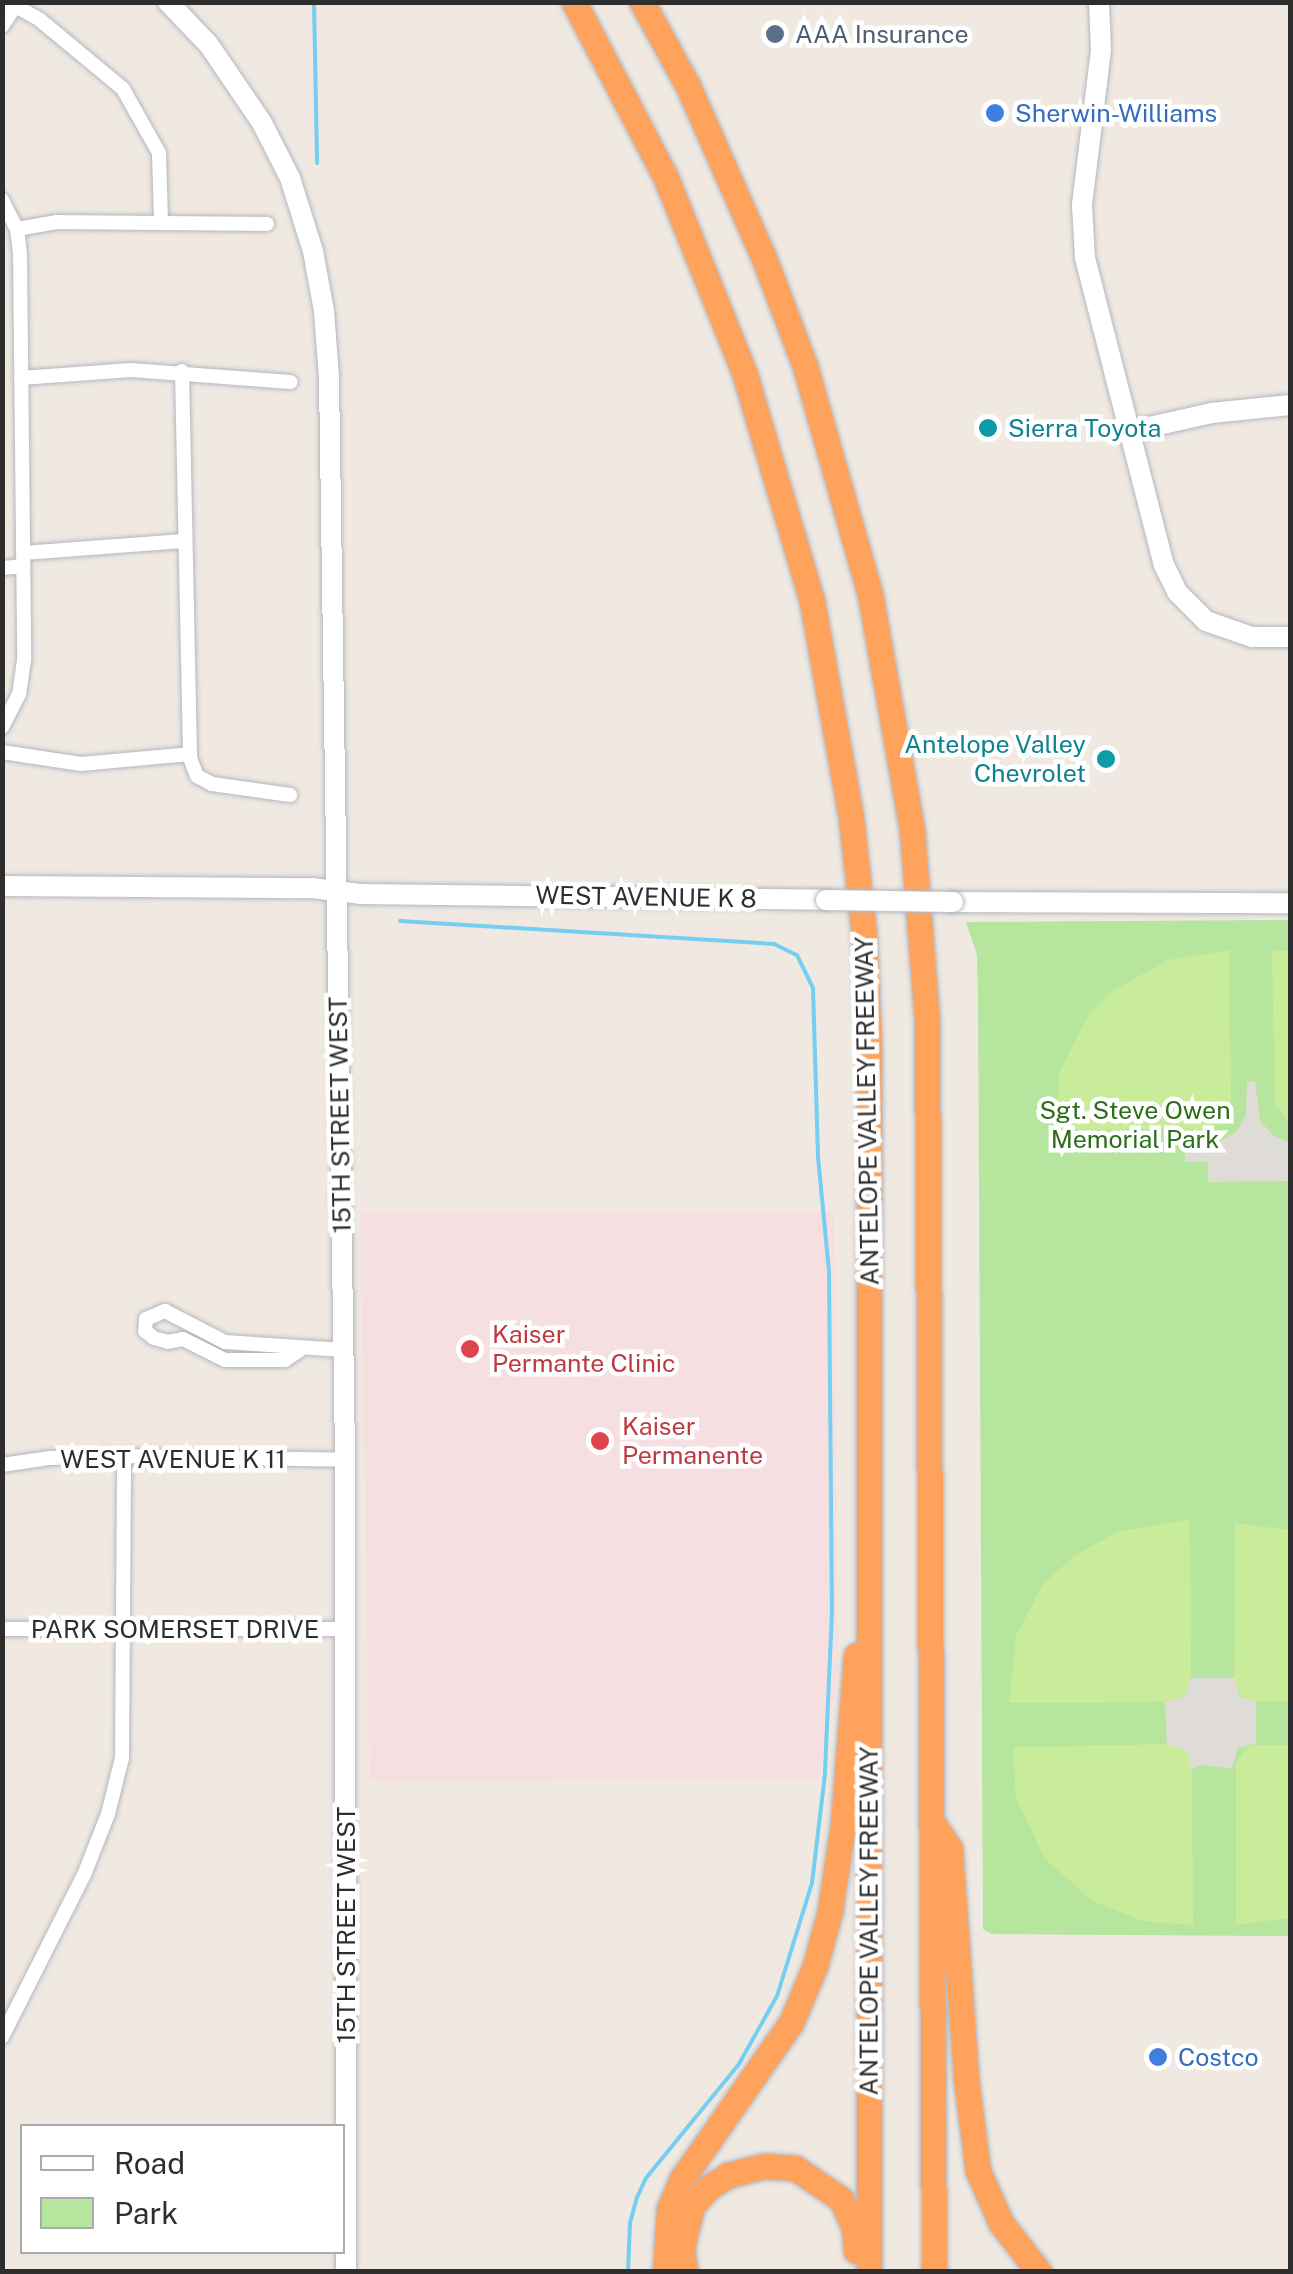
<!DOCTYPE html>
<html>
<head>
<meta charset="utf-8">
<style>
  body { margin:0 }
  #map { position:relative; width:1293px; height:2274px; overflow:hidden; background:#efe9e1; font-family:"Public Sans",sans-serif }
  div>[style] { position:absolute }
  .medical>* { inset:0; background:#f5dfe0 }
  .green>* { inset:0; background:#b6e59e }
  .pitch>* { inset:0; background:#c9ec9a }
  .plaza>* { inset:0; background:#dfdcd8 }
  .stream>* { height:4px; margin:-2px; padding:0 2px; transform-origin:2px; border-radius:2px; background:#75cff0 }
  .roads { filter:drop-shadow(0 0 2px #b4b7c1) drop-shadow(0 0 2px #b4b7c1) }
  .street>* { height:14px; margin:-7px; padding:0 7px; transform-origin:7px; border-radius:7px; background:#fff }
  .secondary>* { height:20px; margin:-10px; padding:0 10px; transform-origin:10px; border-radius:10px; background:#fff }
  .highway>* { height:25px; margin:-12.5px; padding:0 12.5px; transform-origin:12.5px; border-radius:12.5px; background:#ffa35c }
  .bridges { filter:drop-shadow(0 0 2px #b4b7c1) drop-shadow(0 0 2px #b4b7c1) }
  .secondary-bridge>* { height:20px; margin:-10px; padding:0 10px; transform-origin:10px; border-radius:10px; background:#fff }
  .dots>* { width:28px; height:28px; translate:-50% -50%; box-sizing:border-box; border:5px solid #fff; border-radius:50% }
  span { translate:-50% -50%; white-space:nowrap; text-align:center; line-height:1.15; -webkit-text-stroke:9px #fff; paint-order:stroke }
  .service-label { font-size:25px; color:#4e5e75 }
  .left { translate:0 -50%; text-align:left }
  .shop-label { font-size:25px; color:#366cbe }
  .culture-label { font-size:25px; color:#0d838f }
  .right { translate:-100% -50%; text-align:right }
  .street-label { font-size:25px; color:#2e2e2e }
  .park-label { font-size:25px; color:#2c6e1b }
  .health-label { font-size:25px; color:#be3a42 }
  .frame { position:absolute; inset:0; border:5px solid #2e2e2e; pointer-events:none }
  .legend { position:absolute; left:20px; top:2124px; width:325px; height:130px; box-sizing:border-box; background:#fff; border:2px solid #ababab; margin:0; padding:12px 18px; list-style:none; font-size:30px; color:#2e2e2e }
  .legend li { display:flex; align-items:center; gap:20px; height:50px }
  .legend b { width:50px; border:2px solid #ababab }
</style>
</head>
<body>
<div id="map">
  <div class="medical">
    <i style="clip-path:polygon(360px 1212px,834px 1212px,838px 1670px,819px 1780px,370px 1781px)"></i>
  </div>
  <div class="green">
    <i style="clip-path:polygon(1290px 920px,1290px 1936px,992px 1934px,983px 1929px,978px 1000px,977px 955px,966px 922px)"></i>
  </div>
  <div class="pitch">
    <i style="clip-path:polygon(1229px 950px,1231px 1102px,1218px 1125px,1210px 1129px,1056px 1130px,1059px 1073px,1089px 1014px,1111px 992px,1168px 960px)"></i>
    <i style="clip-path:polygon(1272px 950px,1290px 951px,1290px 1123px,1275px 1105px)"></i>
    <i style="clip-path:polygon(1190px 1519px,1191px 1680px,1185px 1696px,1165px 1702px,1009px 1703px,1016px 1636px,1043px 1584px,1075px 1555px,1118px 1532px)"></i>
    <i style="clip-path:polygon(1235px 1523px,1290px 1530px,1290px 1702px,1246px 1701px,1234px 1688px)"></i>
    <i style="clip-path:polygon(1175px 1744px,1187px 1750px,1192px 1762px,1193px 1925px,1143px 1921px,1093px 1901px,1045px 1859px,1016px 1798px,1013px 1747px)"></i>
    <i style="clip-path:polygon(1249px 1745px,1290px 1745px,1290px 1918px,1236px 1925px,1236px 1762px)"></i>
  </div>
  <div class="plaza">
    <i style="clip-path:polygon(1255px 1081px,1260px 1121px,1274px 1136px,1290px 1143px,1290px 1181px,1208px 1182px,1208px 1162px,1185px 1162px,1185px 1145px,1217px 1143px,1237px 1131px,1246px 1115px,1247px 1082px)"></i>
    <i style="clip-path:polygon(1191px 1678px,1234px 1678px,1240px 1697px,1256px 1702px,1256px 1743px,1238px 1748px,1232px 1768px,1202px 1765px,1192px 1769px,1187px 1750px,1167px 1745px,1165px 1702px,1185px 1696px)"></i>
  </div>
  <div class="stream">
    <i style="left:314px;top:2px;width:161px;rotate:88.9deg"></i>
    <i style="left:400px;top:921px;width:375px;rotate:3.5deg"></i>
    <i style="left:774px;top:944px;width:25px;rotate:26deg"></i>
    <i style="left:797px;top:955px;width:37px;rotate:64deg"></i>
    <i style="left:813px;top:988px;width:169px;rotate:88.3deg"></i>
    <i style="left:818px;top:1157px;width:116px;rotate:84.5deg"></i>
    <i style="left:829px;top:1272px;width:339px;rotate:89.5deg"></i>
    <i style="left:832px;top:1611px;width:163px;rotate:92.5deg"></i>
    <i style="left:825px;top:1774px;width:110px;rotate:96.8deg"></i>
    <i style="left:812px;top:1883px;width:118px;rotate:107.2deg"></i>
    <i style="left:777px;top:1996px;width:78px;rotate:119.2deg"></i>
    <i style="left:739px;top:2064px;width:147px;rotate:129.2deg"></i>
    <i style="left:646px;top:2178px;width:21px;rotate:115deg"></i>
    <i style="left:637px;top:2197px;width:28px;rotate:105deg"></i>
    <i style="left:630px;top:2224px;width:48px;rotate:92.4deg"></i>
  </div>
  <div class="roads">
    <div class="street">
      <i style="left:8px;top:2px;width:37px;rotate:29deg"></i>
      <i style="left:40px;top:20px;width:108px;rotate:39.7deg"></i>
      <i style="left:123px;top:89px;width:73px;rotate:60.6deg"></i>
      <i style="left:159px;top:153px;width:68px;rotate:88.3deg"></i>
      <i style="left:2px;top:26px;width:23px;rotate:-56deg"></i>
      <i style="left:2px;top:200px;width:33px;rotate:63deg"></i>
      <i style="left:17px;top:229px;width:25px;rotate:83deg"></i>
      <i style="left:20px;top:254px;width:406px;rotate:89.4deg"></i>
      <i style="left:24px;top:660px;width:34px;rotate:98deg"></i>
      <i style="left:19px;top:694px;width:37px;rotate:117deg"></i>
      <i style="left:17px;top:229px;width:40px;rotate:-10deg"></i>
      <i style="left:56px;top:222px;width:211px;rotate:0.5deg"></i>
      <i style="left:182px;top:371px;width:387px;rotate:88.8deg"></i>
      <i style="left:190px;top:758px;width:19px;rotate:69deg"></i>
      <i style="left:197px;top:776px;width:17px;rotate:28deg"></i>
      <i style="left:212px;top:784px;width:79px;rotate:8deg"></i>
      <i style="left:21px;top:378px;width:110px;rotate:-4.2deg"></i>
      <i style="left:131px;top:370px;width:160px;rotate:4.3deg"></i>
      <i style="left:23px;top:553px;width:161px;rotate:-4.3deg"></i>
      <i style="left:2px;top:568px;width:21px;rotate:-5deg"></i>
      <i style="left:2px;top:752px;width:80px;rotate:8.6deg"></i>
      <i style="left:81px;top:764px;width:109px;rotate:-5.2deg"></i>
      <i style="left:300px;top:1350px;width:18px;rotate:146deg"></i>
      <i style="left:285px;top:1360px;width:60px;rotate:180deg"></i>
      <i style="left:225px;top:1360px;width:47px;rotate:-153.4deg"></i>
      <i style="left:183px;top:1339px;width:15px;rotate:169deg"></i>
      <i style="left:168px;top:1342px;width:15px;rotate:-164deg"></i>
      <i style="left:154px;top:1338px;width:11px;rotate:-142deg"></i>
      <i style="left:145px;top:1331px;width:12px;rotate:-85deg"></i>
      <i style="left:146px;top:1319px;width:21px;rotate:-23deg"></i>
      <i style="left:165px;top:1311px;width:68px;rotate:27.3deg"></i>
      <i style="left:225px;top:1342px;width:118px;rotate:3.9deg"></i>
      <i style="left:2px;top:1465px;width:49px;rotate:-8.3deg"></i>
      <i style="left:50px;top:1458px;width:74px;rotate:-1.5deg"></i>
      <i style="left:124px;top:1456px;width:221px;rotate:1deg"></i>
      <i style="left:2px;top:1629px;width:345px"></i>
      <i style="left:2px;top:2037px;width:182px;rotate:-63.2deg"></i>
      <i style="left:84px;top:1875px;width:66px;rotate:-68.5deg"></i>
      <i style="left:108px;top:1814px;width:58px;rotate:-76deg"></i>
      <i style="left:122px;top:1758px;width:302px;rotate:-89.6deg"></i>
    </div>
    <div class="secondary">
      <i style="left:168px;top:2px;width:59px;rotate:46.4deg"></i>
      <i style="left:209px;top:45px;width:94px;rotate:55.8deg"></i>
      <i style="left:262px;top:123px;width:62px;rotate:63deg"></i>
      <i style="left:290px;top:178px;width:77px;rotate:72.5deg"></i>
      <i style="left:313px;top:251px;width:61px;rotate:79.6deg"></i>
      <i style="left:324px;top:311px;width:66px;rotate:85.7deg"></i>
      <i style="left:329px;top:377px;width:1083px;rotate:89.15deg"></i>
      <i style="left:345px;top:1460px;width:812px;rotate:89.93deg"></i>
      <i style="left:1099px;top:2px;width:48px;rotate:87.6deg"></i>
      <i style="left:1101px;top:50px;width:156px;rotate:97deg"></i>
      <i style="left:1082px;top:205px;width:53px;rotate:86.8deg"></i>
      <i style="left:1085px;top:258px;width:317px;rotate:75.6deg"></i>
      <i style="left:1164px;top:565px;width:30px;rotate:64deg"></i>
      <i style="left:1177px;top:592px;width:41px;rotate:45deg"></i>
      <i style="left:1206px;top:621px;width:49px;rotate:19.2deg"></i>
      <i style="left:1252px;top:637px;width:38px"></i>
      <i style="left:1127px;top:432px;width:87px;rotate:-12.6deg"></i>
      <i style="left:1212px;top:413px;width:78px;rotate:-5.9deg"></i>
      <i style="left:2px;top:886px;width:310px;rotate:0.4deg"></i>
      <i style="left:312px;top:888px;width:48px;rotate:7.1deg"></i>
      <i style="left:360px;top:894px;width:466px;rotate:0.7deg"></i>
      <i style="left:953px;top:902px;width:337px;rotate:0.2deg"></i>
    </div>
    <div class="highway">
      <i style="left:574px;top:2px;width:199px;rotate:62.4deg"></i>
      <i style="left:666px;top:178px;width:212px;rotate:68.1deg"></i>
      <i style="left:745px;top:375px;width:236px;rotate:73.5deg"></i>
      <i style="left:812px;top:601px;width:220px;rotate:79.8deg"></i>
      <i style="left:851px;top:818px;width:116px;rotate:83.6deg"></i>
      <i style="left:864px;top:933px;width:114px;rotate:87.5deg"></i>
      <i style="left:869px;top:1047px;width:1225px;rotate:90deg"></i>
      <i style="left:642px;top:2px;width:96px;rotate:61.3deg"></i>
      <i style="left:688px;top:86px;width:188px;rotate:66.2deg"></i>
      <i style="left:764px;top:258px;width:116px;rotate:69.2deg"></i>
      <i style="left:805px;top:366px;width:237px;rotate:74.1deg"></i>
      <i style="left:870px;top:594px;width:240px;rotate:79.9deg"></i>
      <i style="left:912px;top:830px;width:192px;rotate:85.5deg"></i>
      <i style="left:927px;top:1021px;width:1251px;rotate:89.68deg"></i>
      <i style="left:932px;top:1822px;width:32px;rotate:56deg"></i>
      <i style="left:950px;top:1849px;width:231px;rotate:86deg"></i>
      <i style="left:966px;top:2079px;width:93px;rotate:82.6deg"></i>
      <i style="left:978px;top:2171px;width:57px;rotate:66.1deg"></i>
      <i style="left:1001px;top:2223px;width:62px;rotate:52.2deg"></i>
      <i style="left:665px;top:2272px;width:63px;rotate:-86.4deg"></i>
      <i style="left:669px;top:2209px;width:33px;rotate:-67deg"></i>
      <i style="left:682px;top:2179px;width:190px;rotate:-55.1deg"></i>
      <i style="left:791px;top:2023px;width:62px;rotate:-67.2deg"></i>
      <i style="left:815px;top:1966px;width:57px;rotate:-74.7deg"></i>
      <i style="left:830px;top:1911px;width:88px;rotate:-81.5deg"></i>
      <i style="left:843px;top:1824px;width:169px;rotate:-85.6deg"></i>
      <i style="left:685px;top:2272px;width:25px;rotate:-97deg"></i>
      <i style="left:682px;top:2247px;width:42px;rotate:-76.3deg"></i>
      <i style="left:692px;top:2206px;width:25px;rotate:-48deg"></i>
      <i style="left:709px;top:2187px;width:22px;rotate:-32deg"></i>
      <i style="left:728px;top:2175px;width:38px;rotate:-14deg"></i>
      <i style="left:765px;top:2166px;width:30px;rotate:4deg"></i>
      <i style="left:795px;top:2168px;width:55px;rotate:34deg"></i>
      <i style="left:841px;top:2199px;width:31px;rotate:65deg"></i>
      <i style="left:854px;top:2227px;width:24px;rotate:85deg"></i>
    </div>
  </div>
  <div class="bridges">
    <div class="secondary-bridge">
      <i style="left:826px;top:900px;width:127px;rotate:0.9deg"></i>
    </div>
  </div>
  <div class="dots">
    <i style="left:775px;top:34px;background:#5c6f8a"></i>
    <i style="left:995px;top:113px;background:#3f7fe0"></i>
    <i style="left:988px;top:428px;background:#0f9aa8"></i>
    <i style="left:1106px;top:759px;background:#0f9aa8"></i>
    <i style="left:470px;top:1349px;background:#e0444e"></i>
    <i style="left:600px;top:1441px;background:#e0444e"></i>
    <i style="left:1158px;top:2057px;background:#3f7fe0"></i>
  </div>
  <div class="service-label">
    <span class="left" style="left:795px;top:34px">AAA Insurance</span>
  </div>
  <div class="shop-label">
    <span class="left" style="left:1015px;top:113px">Sherwin-Williams</span>
    <span class="left" style="left:1178px;top:2057px">Costco</span>
  </div>
  <div class="culture-label">
    <span class="left" style="left:1008px;top:428px">Sierra Toyota</span>
    <span class="right" style="left:1086px;top:759px">Antelope Valley<br>Chevrolet</span>
  </div>
  <div class="street-label">
    <span style="left:646px;top:897px;rotate:1deg">WEST AVENUE K 8</span>
    <span style="left:867px;top:1111px;rotate:-91deg">ANTELOPE VALLEY FREEWAY</span>
    <span style="left:340px;top:1115px;rotate:-91deg">15TH STREET WEST</span>
    <span style="left:173px;top:1459px">WEST AVENUE K 11</span>
    <span style="left:175px;top:1629px">PARK SOMERSET DRIVE</span>
    <span style="left:869px;top:1921px;rotate:-90deg">ANTELOPE VALLEY FREEWAY</span>
    <span style="left:346px;top:1925px;rotate:-90deg">15TH STREET WEST</span>
  </div>
  <div class="park-label">
    <span style="left:1135px;top:1125px">Sgt. Steve Owen<br>Memorial Park</span>
  </div>
  <div class="health-label">
    <span class="left" style="left:492px;top:1349px">Kaiser<br>Permante Clinic</span>
    <span class="left" style="left:622px;top:1441px">Kaiser<br>Permanente</span>
  </div>
  <div class="frame"></div>
  <ul class="legend">
  <li><b style="height:12px;background:#fff"></b>Road</li>
  <li><b style="height:28px;background:#b6e59e"></b>Park</li>
  </ul>
</div>
</body>
</html>
